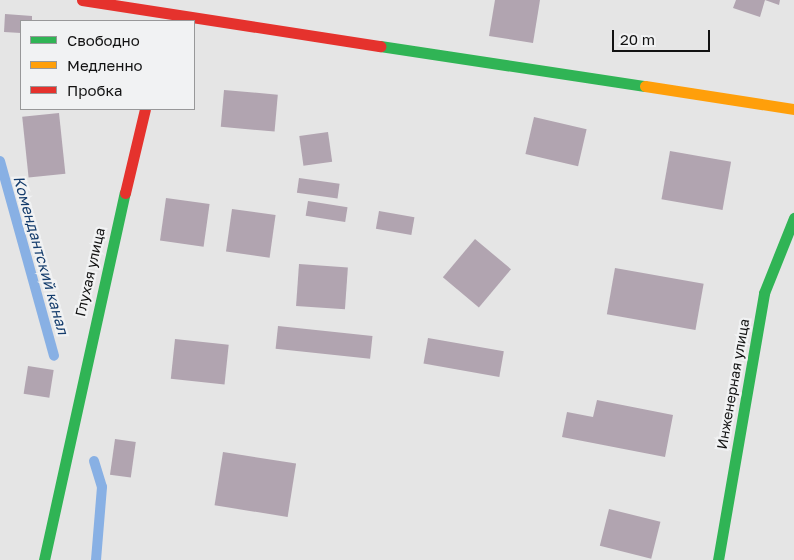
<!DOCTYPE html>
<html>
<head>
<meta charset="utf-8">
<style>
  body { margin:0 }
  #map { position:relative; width:794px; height:560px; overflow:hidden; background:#e5e5e5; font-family:"Golos Text",sans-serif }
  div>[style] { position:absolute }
  .stream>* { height:10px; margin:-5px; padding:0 5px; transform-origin:5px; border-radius:5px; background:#88b0e4 }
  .building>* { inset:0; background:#b1a4b0; transform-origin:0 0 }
  .fast>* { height:11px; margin:-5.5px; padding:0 5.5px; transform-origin:5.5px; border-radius:5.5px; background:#30b455 }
  .slow>* { height:11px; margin:-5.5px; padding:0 5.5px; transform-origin:5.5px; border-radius:5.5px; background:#ff9f0a }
  .jam>* { height:11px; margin:-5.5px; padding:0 5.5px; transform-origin:5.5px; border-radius:5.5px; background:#e5322d }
  span { translate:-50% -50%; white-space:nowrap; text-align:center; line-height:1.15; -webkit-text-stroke:4.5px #f1f2f3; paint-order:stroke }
  .street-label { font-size:14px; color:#121212 }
  .water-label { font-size:15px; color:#143c6c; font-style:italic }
  .legend { position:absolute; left:20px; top:20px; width:175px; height:90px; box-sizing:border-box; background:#f1f2f3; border:1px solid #989899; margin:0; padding:6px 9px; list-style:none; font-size:15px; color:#121212 }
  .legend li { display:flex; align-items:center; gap:10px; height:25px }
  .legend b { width:25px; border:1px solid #989899 }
  .scale { position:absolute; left:612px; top:30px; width:98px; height:22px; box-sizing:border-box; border:2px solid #121212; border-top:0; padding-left:6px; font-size:15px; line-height:18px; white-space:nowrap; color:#121212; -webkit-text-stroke:4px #f1f2f3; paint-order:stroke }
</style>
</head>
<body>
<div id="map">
  <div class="stream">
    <i style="left:0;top:161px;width:202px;rotate:74.5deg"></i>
    <i style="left:94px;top:461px;width:27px;rotate:73deg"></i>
    <i style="left:102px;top:487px;width:73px;rotate:94.7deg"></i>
  </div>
  <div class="building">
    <i style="clip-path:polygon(495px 0,540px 0,533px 43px,489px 36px)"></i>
    <i style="clip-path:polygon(736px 0,780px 0,779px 5px,765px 0,760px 17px,733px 8px)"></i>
    <i style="clip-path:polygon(5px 14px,32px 16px,32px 21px,21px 21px,21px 33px,4px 32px)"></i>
    <i style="left:224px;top:90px;width:54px;height:37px;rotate:5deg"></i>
    <i style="left:59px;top:113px;width:61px;height:37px;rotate:84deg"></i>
    <i style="left:534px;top:117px;width:54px;height:38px;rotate:13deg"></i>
    <i style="left:328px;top:132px;width:30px;height:29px;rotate:82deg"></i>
    <i style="left:670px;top:151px;width:62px;height:49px;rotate:10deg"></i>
    <i style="left:299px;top:178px;width:41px;height:15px;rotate:8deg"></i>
    <i style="left:166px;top:198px;width:44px;height:43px;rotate:8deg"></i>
    <i style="left:308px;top:201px;width:40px;height:15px;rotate:9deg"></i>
    <i style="left:232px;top:209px;width:44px;height:43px;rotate:8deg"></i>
    <i style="left:379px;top:211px;width:36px;height:18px;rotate:10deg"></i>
    <i style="left:475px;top:239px;width:47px;height:50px;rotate:40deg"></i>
    <i style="left:299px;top:264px;width:49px;height:42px;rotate:4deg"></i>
    <i style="left:615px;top:268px;width:90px;height:47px;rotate:10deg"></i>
    <i style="left:278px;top:326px;width:95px;height:23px;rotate:6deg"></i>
    <i style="left:428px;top:338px;width:77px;height:26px;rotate:10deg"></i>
    <i style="left:175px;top:339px;width:54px;height:40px;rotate:6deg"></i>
    <i style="left:28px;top:366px;width:26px;height:28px;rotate:9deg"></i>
    <i style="clip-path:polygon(597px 400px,673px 415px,665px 457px,562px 437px,567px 412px,593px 417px)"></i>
    <i style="left:115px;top:439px;width:21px;height:36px;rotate:8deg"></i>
    <i style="left:223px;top:452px;width:74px;height:54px;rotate:9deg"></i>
    <i style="left:609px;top:509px;width:53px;height:38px;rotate:14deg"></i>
  </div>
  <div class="fast">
    <i style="left:380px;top:46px;width:268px;rotate:8.6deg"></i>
    <i style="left:44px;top:560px;width:376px;rotate:-77.6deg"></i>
    <i style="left:718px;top:560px;width:271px;rotate:-80.2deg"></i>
    <i style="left:764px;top:293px;width:81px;rotate:-68.2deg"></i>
  </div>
  <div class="slow">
    <i style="left:645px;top:86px;width:151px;rotate:8.8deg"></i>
  </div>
  <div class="jam">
    <i style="left:82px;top:0;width:302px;rotate:8.8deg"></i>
    <i style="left:125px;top:193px;width:86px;rotate:-76.6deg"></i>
  </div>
  <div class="street-label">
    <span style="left:90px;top:272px;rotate:-77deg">Глухая улица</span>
    <span style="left:733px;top:384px;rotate:-80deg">Инженерная улица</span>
  </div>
  <div class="water-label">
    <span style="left:41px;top:255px;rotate:74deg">Комендантский канал</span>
  </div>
  <ul class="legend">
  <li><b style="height:6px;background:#30b455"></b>Свободно</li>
  <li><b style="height:6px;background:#ff9f0a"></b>Медленно</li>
  <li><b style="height:6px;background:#e5322d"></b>Пробка</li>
  </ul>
  <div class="scale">20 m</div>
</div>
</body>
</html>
